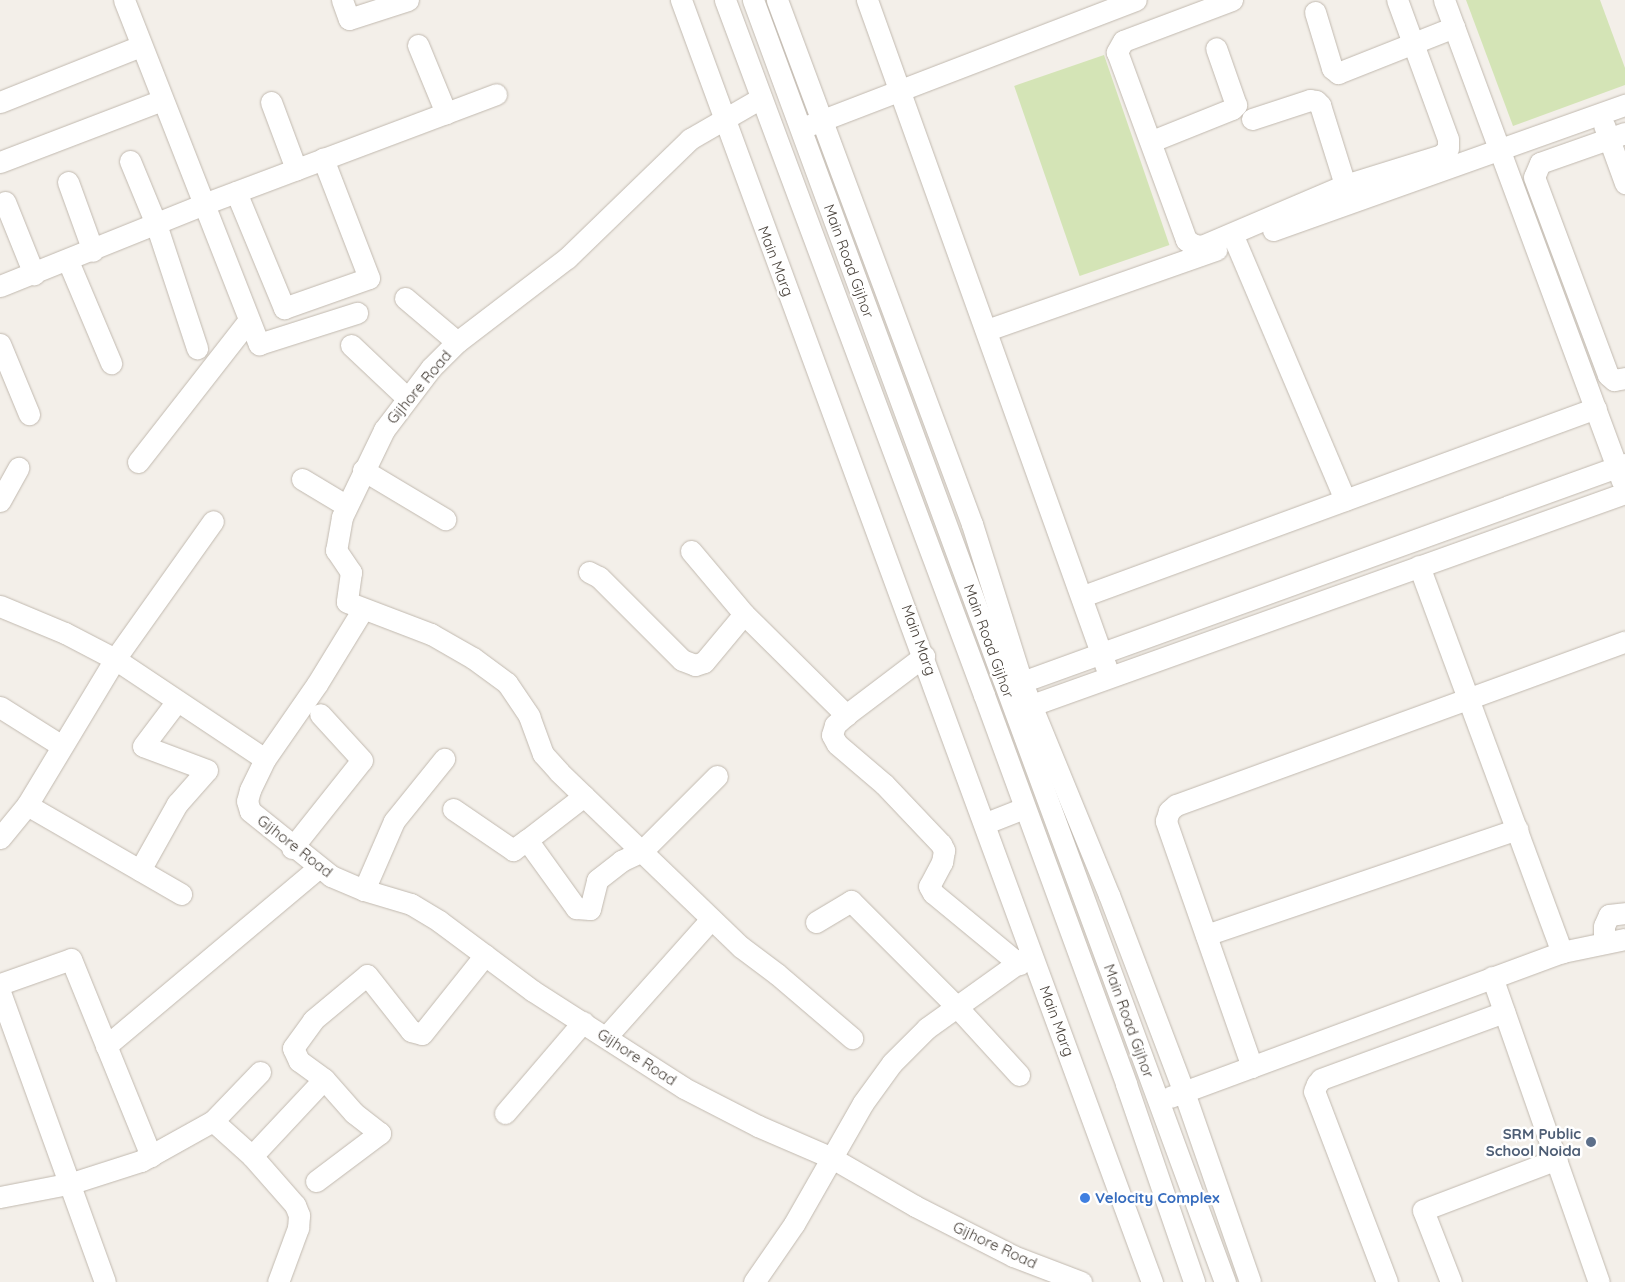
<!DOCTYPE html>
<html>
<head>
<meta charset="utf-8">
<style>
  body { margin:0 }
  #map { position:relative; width:1625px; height:1282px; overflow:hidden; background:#f3efe9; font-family:Quicksand,sans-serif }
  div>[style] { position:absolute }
  .green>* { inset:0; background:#d4e4b6; transform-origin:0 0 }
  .roads { filter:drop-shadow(0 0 1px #c1b9af) drop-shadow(0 0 1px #c1b9af) }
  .minor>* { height:21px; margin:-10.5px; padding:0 10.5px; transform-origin:10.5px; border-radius:10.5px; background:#fff }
  .dots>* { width:14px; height:14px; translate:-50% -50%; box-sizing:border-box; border:2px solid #fff; border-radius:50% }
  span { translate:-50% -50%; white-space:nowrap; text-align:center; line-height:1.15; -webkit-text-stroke:5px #fff; paint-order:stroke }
  .street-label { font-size:15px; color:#463f38 }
  .service-label { font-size:15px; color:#4e5e75; font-weight:700 }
  .right { translate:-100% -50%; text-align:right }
  .shop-label { font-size:15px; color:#366cbe; font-weight:700 }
  .left { translate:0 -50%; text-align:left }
</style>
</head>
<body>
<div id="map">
  <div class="green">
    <i style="clip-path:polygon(1466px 0,1600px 0,1625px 68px,1625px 85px,1513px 126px)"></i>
    <i style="left:1104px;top:55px;width:201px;height:95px;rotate:71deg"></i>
  </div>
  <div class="roads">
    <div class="minor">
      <i style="left:124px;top:0;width:370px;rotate:68.6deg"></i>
      <i style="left:259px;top:344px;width:103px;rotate:-17.6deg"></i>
      <i style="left:342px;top:0;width:20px;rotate:70deg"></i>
      <i style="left:349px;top:19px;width:62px;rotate:-17.9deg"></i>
      <i style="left:681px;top:0;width:1366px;rotate:69.83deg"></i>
      <i style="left:725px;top:0;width:742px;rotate:69.56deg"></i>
      <i style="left:984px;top:695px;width:414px;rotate:69.9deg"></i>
      <i style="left:1126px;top:1084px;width:209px;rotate:71deg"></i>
      <i style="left:753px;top:0;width:1366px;rotate:69.79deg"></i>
      <i style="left:777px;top:0;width:559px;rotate:69.59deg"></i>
      <i style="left:972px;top:524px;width:167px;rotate:72.5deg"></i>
      <i style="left:1022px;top:683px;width:229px;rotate:67.7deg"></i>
      <i style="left:1109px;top:895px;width:211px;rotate:69.2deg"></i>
      <i style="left:1184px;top:1092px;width:201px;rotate:70.8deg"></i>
      <i style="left:867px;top:0;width:717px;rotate:70.28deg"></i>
      <i style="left:1232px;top:0;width:116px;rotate:159.4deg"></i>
      <i style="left:1123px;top:41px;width:13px;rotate:119deg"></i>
      <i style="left:1117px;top:52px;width:200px;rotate:69.8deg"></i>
      <i style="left:1186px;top:240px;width:9px;rotate:32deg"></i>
      <i style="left:1194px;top:245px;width:8px;rotate:7deg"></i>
      <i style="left:1202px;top:246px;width:155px;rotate:-23.1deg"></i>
      <i style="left:1345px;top:185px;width:102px;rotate:-17.2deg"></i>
      <i style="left:1442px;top:155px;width:9px;rotate:-49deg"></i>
      <i style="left:1448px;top:148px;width:9px;rotate:-90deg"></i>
      <i style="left:1448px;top:139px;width:148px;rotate:-110.1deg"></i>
      <i style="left:1444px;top:0;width:513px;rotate:69.69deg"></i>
      <i style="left:1315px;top:12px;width:59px;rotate:73.1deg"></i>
      <i style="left:1332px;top:68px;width:8px;rotate:40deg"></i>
      <i style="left:1338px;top:73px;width:125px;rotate:-21.6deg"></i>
      <i style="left:418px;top:45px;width:74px;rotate:67.6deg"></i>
      <i style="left:761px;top:98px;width:82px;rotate:150deg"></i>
      <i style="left:690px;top:139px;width:171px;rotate:135.9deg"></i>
      <i style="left:567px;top:258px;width:138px;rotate:142.6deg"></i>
      <i style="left:457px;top:342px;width:37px;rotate:135deg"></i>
      <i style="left:431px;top:368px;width:78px;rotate:127.2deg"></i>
      <i style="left:384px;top:430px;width:97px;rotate:115.8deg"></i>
      <i style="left:342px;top:517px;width:34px;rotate:100deg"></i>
      <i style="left:336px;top:550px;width:27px;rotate:56deg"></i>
      <i style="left:351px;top:572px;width:30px;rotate:98deg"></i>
      <i style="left:347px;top:602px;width:90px;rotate:20.9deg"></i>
      <i style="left:431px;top:634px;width:48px;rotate:29.7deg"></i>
      <i style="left:473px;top:658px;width:42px;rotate:36.3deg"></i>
      <i style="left:507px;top:683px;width:40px;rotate:56deg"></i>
      <i style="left:529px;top:716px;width:40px;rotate:69.8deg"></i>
      <i style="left:543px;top:754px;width:24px;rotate:48deg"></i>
      <i style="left:559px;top:772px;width:252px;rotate:43.9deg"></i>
      <i style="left:741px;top:947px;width:45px;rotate:36.9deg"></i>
      <i style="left:777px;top:974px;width:99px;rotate:40.5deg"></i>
      <i style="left:0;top:102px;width:152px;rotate:-21.7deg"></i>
      <i style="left:271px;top:102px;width:72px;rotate:69.5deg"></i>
      <i style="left:1252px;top:119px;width:61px;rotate:-18.1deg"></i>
      <i style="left:1310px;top:100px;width:6px;rotate:9deg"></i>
      <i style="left:1316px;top:101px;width:6px;rotate:45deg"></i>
      <i style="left:1320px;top:105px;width:84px;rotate:72.6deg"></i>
      <i style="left:1604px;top:125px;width:62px;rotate:70.1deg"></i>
      <i style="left:807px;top:126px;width:352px;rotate:-21deg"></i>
      <i style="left:1625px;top:133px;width:90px;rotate:160.6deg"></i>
      <i style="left:1540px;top:163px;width:15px;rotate:113deg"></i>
      <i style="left:1534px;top:177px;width:211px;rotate:69.5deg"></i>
      <i style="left:1608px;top:375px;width:8px;rotate:40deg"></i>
      <i style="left:1614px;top:380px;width:11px;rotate:-10deg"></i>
      <i style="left:1152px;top:141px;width:86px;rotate:-21.8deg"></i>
      <i style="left:1232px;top:109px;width:6px;rotate:-45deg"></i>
      <i style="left:1236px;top:105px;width:60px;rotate:-109.3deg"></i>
      <i style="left:130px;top:161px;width:68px;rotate:67.6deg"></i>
      <i style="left:156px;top:224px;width:131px;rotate:71.7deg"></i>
      <i style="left:0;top:162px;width:173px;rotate:-20.9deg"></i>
      <i style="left:68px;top:182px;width:73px;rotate:70.1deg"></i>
      <i style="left:236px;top:192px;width:126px;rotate:67.5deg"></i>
      <i style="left:284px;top:308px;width:90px;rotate:-19.4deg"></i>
      <i style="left:369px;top:278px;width:128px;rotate:-111.1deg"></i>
      <i style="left:5px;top:202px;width:78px;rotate:68.1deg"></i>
      <i style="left:1273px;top:230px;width:374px;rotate:-19.6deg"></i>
      <i style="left:1236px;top:243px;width:279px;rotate:67deg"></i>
      <i style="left:68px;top:261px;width:111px;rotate:67.1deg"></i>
      <i style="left:0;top:286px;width:220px;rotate:-21.9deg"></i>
      <i style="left:204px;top:204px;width:312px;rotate:-20.6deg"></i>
      <i style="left:405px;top:298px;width:68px;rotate:40.2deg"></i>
      <i style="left:987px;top:330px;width:243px;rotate:-19.3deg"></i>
      <i style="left:0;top:344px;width:76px;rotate:67.5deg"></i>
      <i style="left:351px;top:345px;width:77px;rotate:43.4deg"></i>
      <i style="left:138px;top:462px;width:180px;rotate:-52deg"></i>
      <i style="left:363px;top:470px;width:96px;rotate:30.9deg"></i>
      <i style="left:302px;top:479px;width:52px;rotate:31deg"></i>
      <i style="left:0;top:501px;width:38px;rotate:-61deg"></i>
      <i style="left:691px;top:551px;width:82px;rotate:49.9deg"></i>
      <i style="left:744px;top:614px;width:144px;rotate:44.7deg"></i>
      <i style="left:846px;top:715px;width:15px;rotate:138deg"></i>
      <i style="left:835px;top:725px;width:10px;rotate:107deg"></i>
      <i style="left:832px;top:735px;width:10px;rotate:61deg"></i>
      <i style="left:837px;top:744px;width:62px;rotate:40.4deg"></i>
      <i style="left:884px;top:784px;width:83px;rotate:46.5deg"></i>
      <i style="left:941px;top:844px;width:7px;rotate:63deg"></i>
      <i style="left:944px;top:850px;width:12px;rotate:99deg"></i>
      <i style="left:942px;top:862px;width:27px;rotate:118deg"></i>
      <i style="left:929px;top:886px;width:8px;rotate:60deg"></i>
      <i style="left:933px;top:893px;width:112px;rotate:39.5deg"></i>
      <i style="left:1419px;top:566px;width:412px;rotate:69.7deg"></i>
      <i style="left:589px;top:572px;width:11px;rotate:27deg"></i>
      <i style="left:599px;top:577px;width:117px;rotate:45deg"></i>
      <i style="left:682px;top:660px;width:14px;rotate:21deg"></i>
      <i style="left:695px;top:665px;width:9px;rotate:-18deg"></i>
      <i style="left:704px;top:662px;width:62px;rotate:-50.2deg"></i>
      <i style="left:1083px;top:596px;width:546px;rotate:-20.13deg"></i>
      <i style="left:0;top:606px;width:70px;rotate:22.6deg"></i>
      <i style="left:65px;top:633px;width:56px;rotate:27.5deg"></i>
      <i style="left:115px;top:659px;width:180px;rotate:33.7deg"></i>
      <i style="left:363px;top:609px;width:88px;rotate:121.5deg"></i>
      <i style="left:317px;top:684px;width:91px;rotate:124.7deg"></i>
      <i style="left:265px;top:759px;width:34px;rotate:116deg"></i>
      <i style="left:250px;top:790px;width:11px;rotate:105deg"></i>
      <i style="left:247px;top:801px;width:10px;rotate:73deg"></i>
      <i style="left:250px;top:811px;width:104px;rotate:38.7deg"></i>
      <i style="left:331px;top:876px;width:36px;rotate:23deg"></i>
      <i style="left:364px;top:890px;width:49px;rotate:16.6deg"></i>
      <i style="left:411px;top:904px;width:33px;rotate:31deg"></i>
      <i style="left:439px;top:921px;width:117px;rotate:36.7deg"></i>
      <i style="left:533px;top:991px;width:179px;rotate:32.7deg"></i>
      <i style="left:684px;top:1088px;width:83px;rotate:27.2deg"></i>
      <i style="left:758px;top:1126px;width:81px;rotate:23.4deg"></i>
      <i style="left:832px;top:1158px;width:96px;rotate:30deg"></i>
      <i style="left:915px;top:1206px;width:110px;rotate:27deg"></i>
      <i style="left:1013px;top:1256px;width:73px;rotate:20.9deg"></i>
      <i style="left:1008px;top:687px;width:656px;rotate:-19.87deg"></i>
      <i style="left:0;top:707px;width:73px;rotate:32.2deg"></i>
      <i style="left:1018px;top:710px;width:645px;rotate:-19.67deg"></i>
      <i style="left:846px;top:715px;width:98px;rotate:-37.1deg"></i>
      <i style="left:27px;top:805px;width:178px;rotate:30deg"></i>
      <i style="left:453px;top:809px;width:73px;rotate:34.3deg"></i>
      <i style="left:513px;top:850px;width:17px;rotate:-36deg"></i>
      <i style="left:527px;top:840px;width:84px;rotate:54.2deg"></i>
      <i style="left:576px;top:908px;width:14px;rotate:4deg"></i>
      <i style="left:590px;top:909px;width:30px;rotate:-76deg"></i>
      <i style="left:597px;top:880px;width:31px;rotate:-38deg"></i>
      <i style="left:621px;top:861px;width:23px;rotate:-25deg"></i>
      <i style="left:642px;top:851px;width:106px;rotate:-45deg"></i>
      <i style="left:986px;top:823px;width:41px;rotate:-21.5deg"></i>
      <i style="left:0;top:838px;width:43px;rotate:-50.7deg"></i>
      <i style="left:27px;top:805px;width:170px;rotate:-58.9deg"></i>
      <i style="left:115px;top:659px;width:169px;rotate:-54.6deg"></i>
      <i style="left:527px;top:840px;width:72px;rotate:-37.7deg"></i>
      <i style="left:292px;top:848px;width:112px;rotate:-51.5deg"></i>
      <i style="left:362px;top:760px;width:62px;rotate:-132.4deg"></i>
      <i style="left:140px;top:870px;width:76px;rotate:-60.7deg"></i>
      <i style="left:177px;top:804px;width:45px;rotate:-48.6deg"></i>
      <i style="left:207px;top:770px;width:68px;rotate:-159.4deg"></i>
      <i style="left:143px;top:746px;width:56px;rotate:-52.9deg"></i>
      <i style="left:364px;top:890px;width:75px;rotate:-66.5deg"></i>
      <i style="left:394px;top:821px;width:80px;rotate:-51.1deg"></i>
      <i style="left:816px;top:922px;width:41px;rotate:-31deg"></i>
      <i style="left:851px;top:901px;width:150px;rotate:45deg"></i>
      <i style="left:957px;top:1007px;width:92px;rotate:47.6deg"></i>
      <i style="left:1206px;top:935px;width:329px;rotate:-18.8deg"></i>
      <i style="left:1604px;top:941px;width:15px;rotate:-90deg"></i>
      <i style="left:1604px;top:926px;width:12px;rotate:-66deg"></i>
      <i style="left:1609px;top:915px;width:16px;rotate:-7deg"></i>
      <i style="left:1492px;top:977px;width:323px;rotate:70.7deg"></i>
      <i style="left:0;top:984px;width:75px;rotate:-19.4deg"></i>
      <i style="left:71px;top:959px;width:213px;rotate:67.9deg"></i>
      <i style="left:0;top:992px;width:308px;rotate:70.1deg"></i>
      <i style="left:606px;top:1037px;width:158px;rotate:-48.3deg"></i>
      <i style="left:106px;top:1046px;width:278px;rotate:-40deg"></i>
      <i style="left:1252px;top:1067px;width:261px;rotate:-109.3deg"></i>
      <i style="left:1166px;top:821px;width:10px;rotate:-73deg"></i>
      <i style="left:1169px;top:811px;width:9px;rotate:-41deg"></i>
      <i style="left:1176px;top:805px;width:478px;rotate:-20deg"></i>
      <i style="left:324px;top:1079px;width:31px;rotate:-144deg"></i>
      <i style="left:299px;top:1061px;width:14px;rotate:-115deg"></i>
      <i style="left:293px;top:1048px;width:34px;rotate:-54deg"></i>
      <i style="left:313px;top:1020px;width:70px;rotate:-39.8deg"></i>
      <i style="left:367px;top:975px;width:71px;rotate:51.8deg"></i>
      <i style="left:411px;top:1031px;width:11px;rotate:15deg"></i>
      <i style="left:422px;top:1034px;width:101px;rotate:-51.4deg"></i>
      <i style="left:1170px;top:1097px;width:418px;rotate:-20.3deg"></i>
      <i style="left:1562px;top:952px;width:64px;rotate:-11.7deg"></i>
      <i style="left:505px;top:1113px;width:120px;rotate:-49.4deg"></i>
      <i style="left:213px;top:1121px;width:68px;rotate:-46.2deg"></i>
      <i style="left:252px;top:1156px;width:105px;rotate:-46.9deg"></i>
      <i style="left:324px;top:1079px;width:45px;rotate:48.6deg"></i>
      <i style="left:354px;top:1113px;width:33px;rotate:38deg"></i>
      <i style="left:380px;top:1133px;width:80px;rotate:143.1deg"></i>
      <i style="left:0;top:1197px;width:73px;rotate:-11deg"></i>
      <i style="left:72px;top:1183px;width:72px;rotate:-17.7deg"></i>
      <i style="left:141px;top:1161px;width:82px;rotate:-29.1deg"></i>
      <i style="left:213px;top:1121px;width:52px;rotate:41.9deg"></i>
      <i style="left:252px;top:1156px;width:65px;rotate:48.7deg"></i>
      <i style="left:295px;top:1205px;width:11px;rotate:68deg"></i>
      <i style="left:299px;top:1215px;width:13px;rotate:94deg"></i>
      <i style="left:298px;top:1228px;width:58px;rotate:110.3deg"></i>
      <i style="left:754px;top:1282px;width:70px;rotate:-55.4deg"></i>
      <i style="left:794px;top:1224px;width:139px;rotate:-60.3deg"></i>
      <i style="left:863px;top:1103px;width:49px;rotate:-54.1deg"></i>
      <i style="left:892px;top:1063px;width:49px;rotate:-45deg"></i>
      <i style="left:927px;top:1028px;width:125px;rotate:-35.6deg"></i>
      <i style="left:1387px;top:1282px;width:204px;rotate:-110.9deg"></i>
      <i style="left:1314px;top:1091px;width:8px;rotate:-67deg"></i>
      <i style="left:1317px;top:1084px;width:6px;rotate:-51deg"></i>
      <i style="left:1321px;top:1079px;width:195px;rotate:-20.1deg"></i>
      <i style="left:1451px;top:1282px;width:77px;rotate:-111.3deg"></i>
      <i style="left:1423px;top:1210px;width:143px;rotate:-20.8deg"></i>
    </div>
  </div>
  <div class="dots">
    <i style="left:1591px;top:1142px;background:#5c6f8a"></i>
    <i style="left:1085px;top:1198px;background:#3f7fe0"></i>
  </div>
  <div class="street-label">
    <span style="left:776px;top:261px;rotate:69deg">Main Marg</span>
    <span style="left:849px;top:261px;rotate:70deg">Main Road Gijhor</span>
    <span style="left:419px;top:387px;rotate:-50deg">Gijhore Road</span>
    <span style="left:919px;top:640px;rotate:70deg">Main Marg</span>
    <span style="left:989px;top:641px;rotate:70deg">Main Road Gijhor</span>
    <span style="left:295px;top:846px;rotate:38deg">Gijhore Road</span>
    <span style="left:1057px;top:1021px;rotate:70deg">Main Marg</span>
    <span style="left:1129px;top:1021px;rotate:70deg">Main Road Gijhor</span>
    <span style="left:637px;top:1057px;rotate:33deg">Gijhore Road</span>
    <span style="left:995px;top:1245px;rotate:25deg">Gijhore Road</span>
  </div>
  <div class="service-label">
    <span class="right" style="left:1581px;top:1142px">SRM Public<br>School Noida</span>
  </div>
  <div class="shop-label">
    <span class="left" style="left:1095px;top:1198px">Velocity Complex</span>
  </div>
</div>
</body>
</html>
